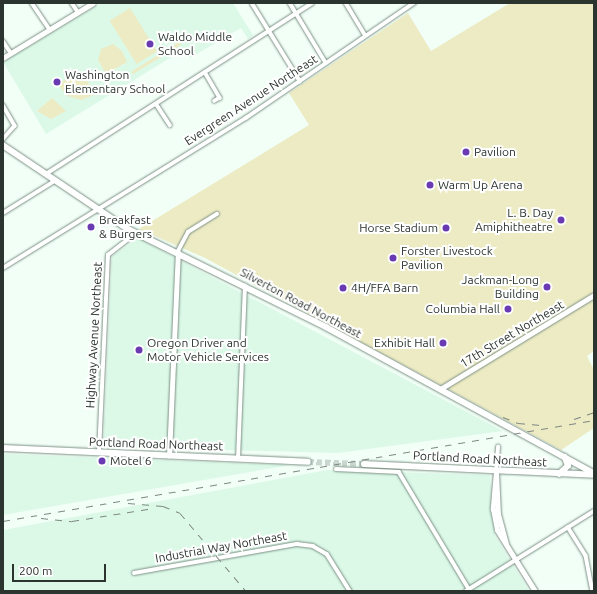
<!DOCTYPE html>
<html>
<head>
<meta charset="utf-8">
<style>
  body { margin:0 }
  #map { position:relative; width:597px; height:594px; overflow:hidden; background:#f2fff7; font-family:Ubuntu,sans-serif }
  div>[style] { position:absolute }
  .built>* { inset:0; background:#dcf9e8 }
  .green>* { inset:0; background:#edebc3; transform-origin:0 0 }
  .primary-tunnel>* { height:5.5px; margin-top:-2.75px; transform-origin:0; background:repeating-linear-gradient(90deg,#cad6cf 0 5.5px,transparent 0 8.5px) }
  .roads { filter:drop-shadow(0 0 1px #7d9185) drop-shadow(0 0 1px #7d9185) }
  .minor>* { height:3.5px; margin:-1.75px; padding:0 1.75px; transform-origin:1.75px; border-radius:1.75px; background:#fff }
  .tertiary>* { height:4.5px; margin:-2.25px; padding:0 2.25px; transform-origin:2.25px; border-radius:2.25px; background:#fff }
  .secondary>* { height:5px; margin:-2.5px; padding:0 2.5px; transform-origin:2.5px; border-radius:2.5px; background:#fff }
  .primary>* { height:5.5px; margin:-2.75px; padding:0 2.75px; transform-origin:2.75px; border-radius:2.75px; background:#fff }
  .rail>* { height:1px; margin-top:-0.5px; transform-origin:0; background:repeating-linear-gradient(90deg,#7e8882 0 7px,transparent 0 14px) }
  .dots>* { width:11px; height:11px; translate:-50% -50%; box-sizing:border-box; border:2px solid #fff; border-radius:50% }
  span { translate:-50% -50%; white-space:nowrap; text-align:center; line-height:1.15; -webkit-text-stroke:4px #fff; paint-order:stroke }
  .poi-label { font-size:12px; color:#2b342f }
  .left { translate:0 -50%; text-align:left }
  .right { translate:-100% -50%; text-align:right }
  .street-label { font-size:12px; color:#2b342f }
  .frame { position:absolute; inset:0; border:4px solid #2b342f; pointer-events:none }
  .scale { position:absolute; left:12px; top:564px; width:94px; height:18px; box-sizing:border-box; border:2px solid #2b342f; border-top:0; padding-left:5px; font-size:12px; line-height:14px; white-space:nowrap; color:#2b342f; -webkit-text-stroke:3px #fff; paint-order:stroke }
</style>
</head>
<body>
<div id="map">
  <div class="built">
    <i style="clip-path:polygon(102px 3px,233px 3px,253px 35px,248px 39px,241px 28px,190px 58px,183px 50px,46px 134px,3px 62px)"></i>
    <i style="clip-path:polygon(138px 238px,503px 431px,338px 453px,103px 447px,112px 256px)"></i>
    <i style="clip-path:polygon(3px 454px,290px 465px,3px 515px)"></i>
    <i style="clip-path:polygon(327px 470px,490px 475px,495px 536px,529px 591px,3px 591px,3px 530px)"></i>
  </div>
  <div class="green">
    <i style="clip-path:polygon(510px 3px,594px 3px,594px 351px,587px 356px,594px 370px,594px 428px,561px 450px,205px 258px,139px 229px,309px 125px,289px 93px,408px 13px,431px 51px)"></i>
    <i style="left:130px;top:8px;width:51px;height:24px;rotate:58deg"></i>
    <i style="clip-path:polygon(179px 42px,181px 45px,133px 74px,131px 72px)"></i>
    <i style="clip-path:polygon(113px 44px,122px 51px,127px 62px,106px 74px,98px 60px,101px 49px)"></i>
    <i style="clip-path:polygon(80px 71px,96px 94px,82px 100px,67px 96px,58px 84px)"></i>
    <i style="clip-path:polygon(52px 98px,66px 111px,51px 119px,37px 111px)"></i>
  </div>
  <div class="primary-tunnel">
    <i style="left:308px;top:462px;width:56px;rotate:2deg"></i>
  </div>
  <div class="roads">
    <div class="minor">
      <i style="left:32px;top:3px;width:32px;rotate:56deg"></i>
      <i style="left:72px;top:3px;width:11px;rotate:56deg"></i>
      <i style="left:252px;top:3px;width:92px;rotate:58.4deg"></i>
      <i style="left:290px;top:3px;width:70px;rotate:59deg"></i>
      <i style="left:346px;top:3px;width:37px;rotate:59deg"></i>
      <i style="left:3px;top:41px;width:14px;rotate:56deg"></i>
      <i style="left:205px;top:72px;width:30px;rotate:60deg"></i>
      <i style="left:220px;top:98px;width:6px;rotate:149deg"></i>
      <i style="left:3px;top:105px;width:24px;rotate:60deg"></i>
      <i style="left:15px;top:126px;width:18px;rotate:131deg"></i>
      <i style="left:157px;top:105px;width:24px;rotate:57deg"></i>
      <i style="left:46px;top:174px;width:316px;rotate:-32.7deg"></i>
      <i style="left:3px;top:213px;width:59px;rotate:-31.8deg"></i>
      <i style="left:178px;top:251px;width:21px;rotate:-62deg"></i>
      <i style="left:188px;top:232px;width:34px;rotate:-32deg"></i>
      <i style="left:3px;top:268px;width:286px;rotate:-31.7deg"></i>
      <i style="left:246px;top:118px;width:204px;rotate:-34.4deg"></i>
      <i style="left:99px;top:453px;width:198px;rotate:-87.4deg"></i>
      <i style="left:108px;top:255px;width:36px;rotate:-38deg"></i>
      <i style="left:238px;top:459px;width:173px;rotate:-87.7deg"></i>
      <i style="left:336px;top:469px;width:63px;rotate:2.7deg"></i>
      <i style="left:399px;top:472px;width:136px;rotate:59.1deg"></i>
      <i style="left:496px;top:471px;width:24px;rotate:-85deg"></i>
      <i style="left:568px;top:527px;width:34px;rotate:58deg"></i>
      <i style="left:586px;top:556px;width:36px;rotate:79deg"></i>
      <i style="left:134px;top:573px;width:166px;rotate:-10.1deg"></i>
      <i style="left:297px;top:544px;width:16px;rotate:7deg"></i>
      <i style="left:313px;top:546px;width:16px;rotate:30deg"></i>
      <i style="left:327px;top:554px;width:44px;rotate:58.1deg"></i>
      <i style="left:466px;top:591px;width:151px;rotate:-32deg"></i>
    </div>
    <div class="tertiary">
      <i style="left:3px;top:58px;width:105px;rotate:-31.4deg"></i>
      <i style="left:169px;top:456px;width:204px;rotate:-87.5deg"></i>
    </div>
    <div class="secondary">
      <i style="left:440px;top:389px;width:180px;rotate:-31.4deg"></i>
      <i style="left:496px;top:471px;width:38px;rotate:95deg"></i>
      <i style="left:493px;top:509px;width:21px;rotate:79deg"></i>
      <i style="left:497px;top:530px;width:72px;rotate:58.1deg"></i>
      <i style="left:496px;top:472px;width:42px;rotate:87.3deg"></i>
      <i style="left:498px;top:514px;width:31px;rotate:75deg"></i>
    </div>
    <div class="primary">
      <i style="left:3px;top:145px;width:151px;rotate:33.9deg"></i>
      <i style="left:128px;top:229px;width:221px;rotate:26.3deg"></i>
      <i style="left:326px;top:327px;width:305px;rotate:28.6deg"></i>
      <i style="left:3px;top:448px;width:305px;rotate:2.6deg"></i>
      <i style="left:364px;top:464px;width:230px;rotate:2.7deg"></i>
      <i style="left:559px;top:474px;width:12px;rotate:-42deg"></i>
      <i style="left:568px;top:466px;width:9px;rotate:-111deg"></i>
    </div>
  </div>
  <div class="rail">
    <i style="left:503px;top:417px;width:16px;rotate:22deg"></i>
    <i style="left:518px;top:423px;width:23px;rotate:5deg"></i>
    <i style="left:574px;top:419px;width:21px;rotate:-19deg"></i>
    <i style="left:128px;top:503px;width:35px;rotate:5deg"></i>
    <i style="left:163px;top:506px;width:18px;rotate:22deg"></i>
    <i style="left:180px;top:513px;width:102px;rotate:49.8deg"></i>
    <i style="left:41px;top:518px;width:31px;rotate:6deg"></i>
    <i style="left:72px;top:521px;width:83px;rotate:-9deg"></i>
    <i style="left:3px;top:521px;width:600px;rotate:-9.7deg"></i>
  </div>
  <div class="dots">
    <i style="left:150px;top:44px;background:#693ab2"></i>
    <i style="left:57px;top:82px;background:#693ab2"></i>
    <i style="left:466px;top:152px;background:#693ab2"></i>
    <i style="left:430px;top:185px;background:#693ab2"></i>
    <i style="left:561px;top:220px;background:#693ab2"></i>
    <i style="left:91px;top:227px;background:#693ab2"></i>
    <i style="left:446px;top:228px;background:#693ab2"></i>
    <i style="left:393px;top:258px;background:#693ab2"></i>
    <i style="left:547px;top:287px;background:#693ab2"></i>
    <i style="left:343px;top:288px;background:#693ab2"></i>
    <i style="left:508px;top:309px;background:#693ab2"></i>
    <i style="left:443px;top:343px;background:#693ab2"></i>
    <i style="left:139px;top:350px;background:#693ab2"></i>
    <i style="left:102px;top:461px;background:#693ab2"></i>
  </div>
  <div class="poi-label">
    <span class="left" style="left:158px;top:44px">Waldo Middle<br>School</span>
    <span class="left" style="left:65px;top:82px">Washington<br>Elementary School</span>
    <span class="left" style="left:474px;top:152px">Pavilion</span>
    <span class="left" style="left:438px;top:185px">Warm Up Arena</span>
    <span class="right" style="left:553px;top:220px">L. B. Day<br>Amiphitheatre</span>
    <span class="left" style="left:99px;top:227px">Breakfast<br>&amp; Burgers</span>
    <span class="right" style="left:438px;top:228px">Horse Stadium</span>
    <span class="left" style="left:401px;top:258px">Forster Livestock<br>Pavilion</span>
    <span class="right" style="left:539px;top:287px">Jackman-Long<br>Building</span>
    <span class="left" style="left:351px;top:288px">4H/FFA Barn</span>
    <span class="right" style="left:500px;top:309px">Columbia Hall</span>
    <span class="left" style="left:147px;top:350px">Oregon Driver and<br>Motor Vehicle Services</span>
    <span class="right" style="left:435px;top:343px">Exhibit Hall</span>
    <span class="left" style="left:110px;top:461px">Motel 6</span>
  </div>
  <div class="street-label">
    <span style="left:251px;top:100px;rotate:-33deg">Evergreen Avenue Northeast</span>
    <span style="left:301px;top:303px;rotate:28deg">Silverton Road Northeast</span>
    <span style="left:512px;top:334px;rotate:-31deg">17th Street Northeast</span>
    <span style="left:94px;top:335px;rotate:-87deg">Highway Avenue Northeast</span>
    <span style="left:156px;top:444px;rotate:2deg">Portland Road Northeast</span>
    <span style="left:480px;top:459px;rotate:3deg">Portland Road Northeast</span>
    <span style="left:221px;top:547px;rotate:-10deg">Industrial Way Northeast</span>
  </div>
  <div class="frame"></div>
  <div class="scale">200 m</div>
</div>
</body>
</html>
